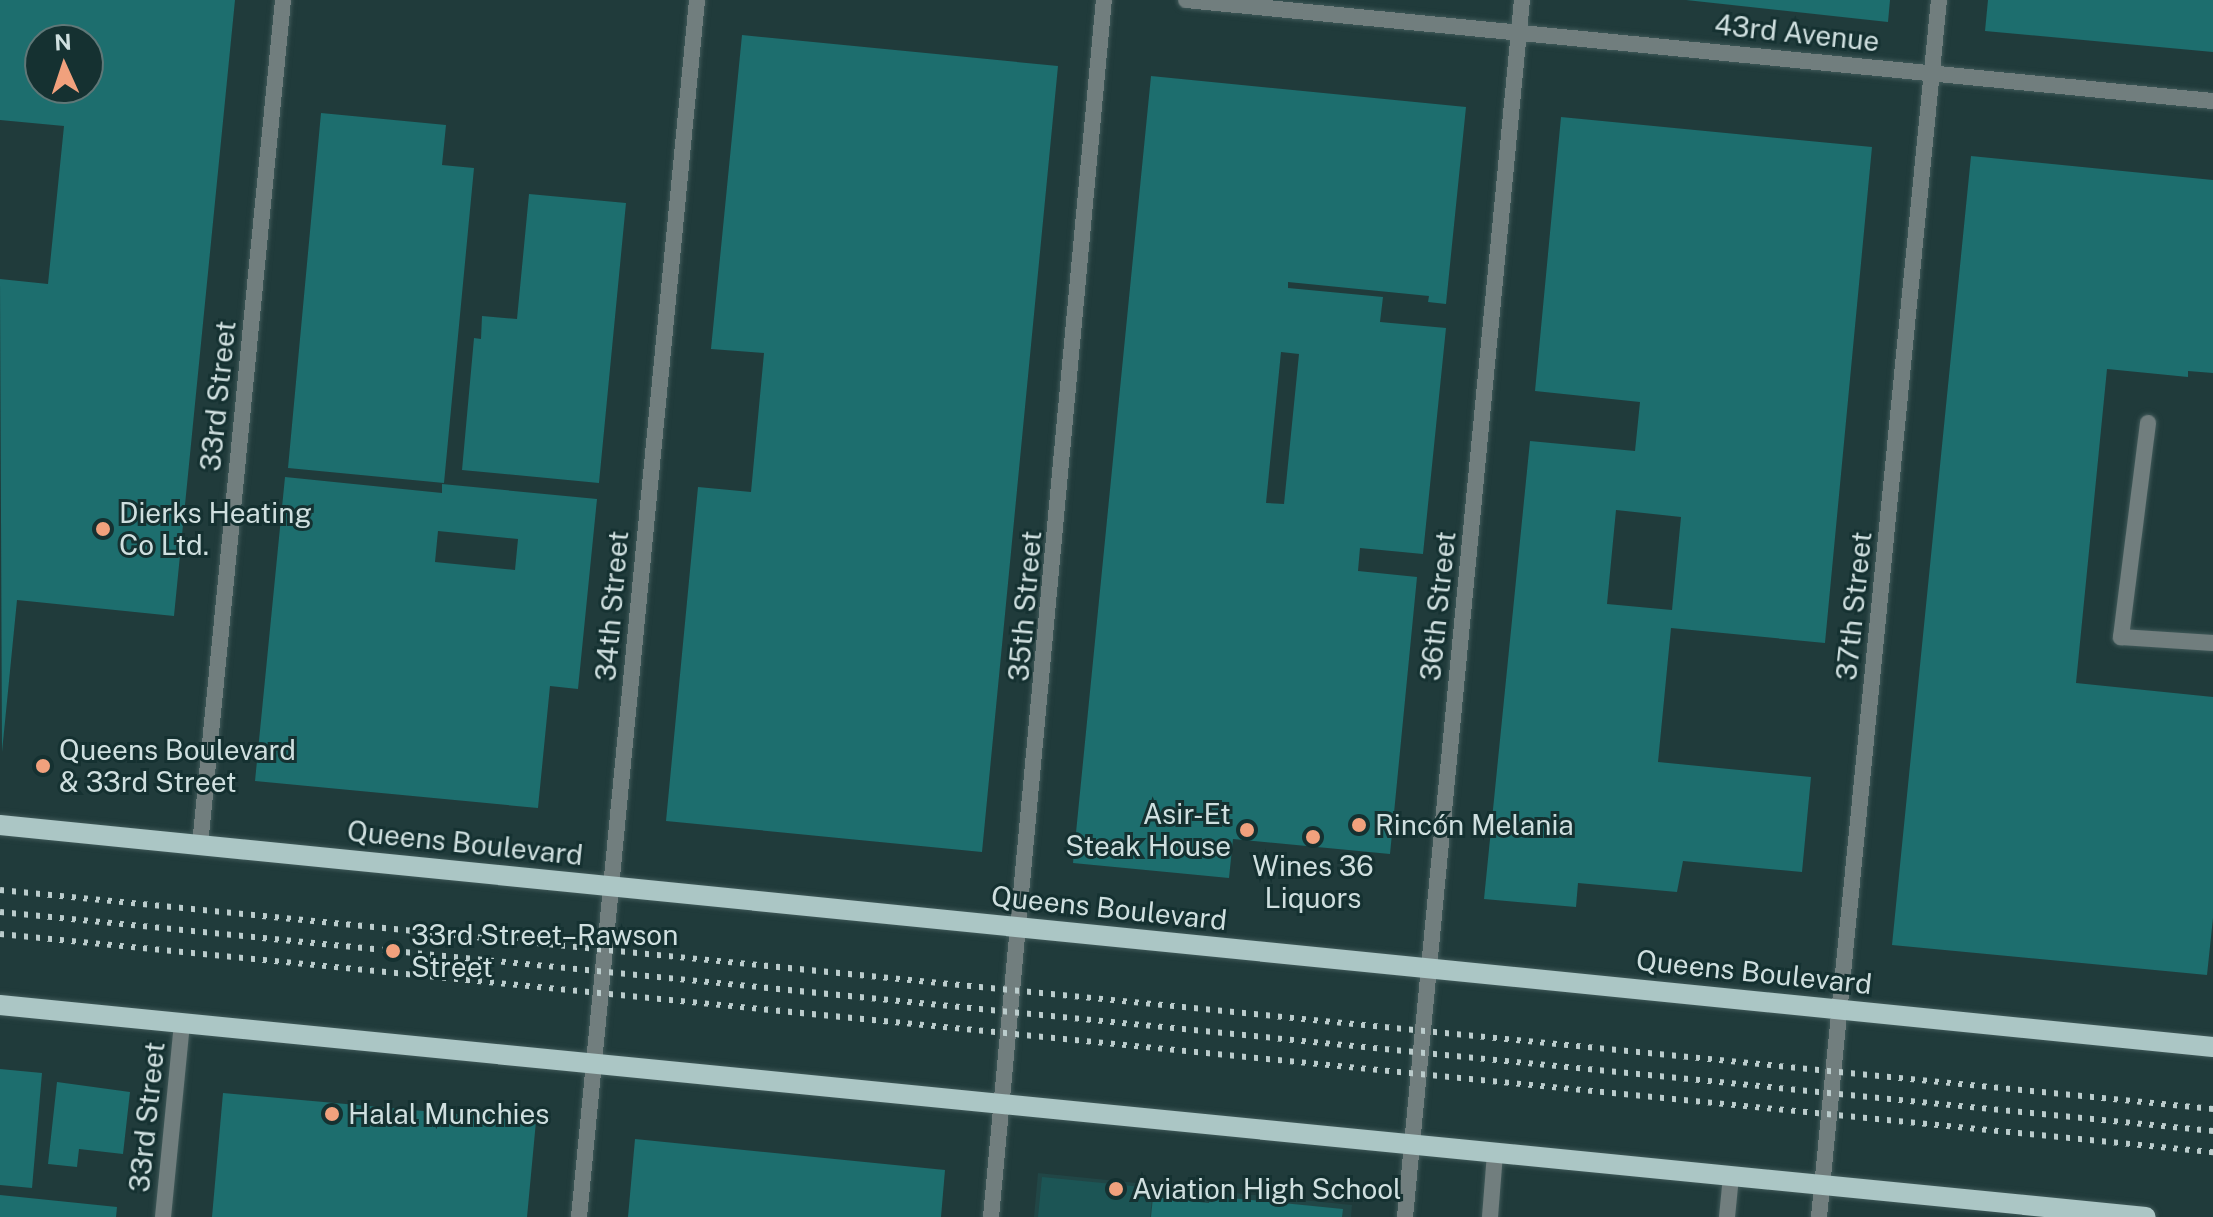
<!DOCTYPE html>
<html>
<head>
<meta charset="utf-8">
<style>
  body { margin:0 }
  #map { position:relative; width:2213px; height:1217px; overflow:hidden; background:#203b3b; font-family:"Public Sans",sans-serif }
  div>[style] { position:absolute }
  .built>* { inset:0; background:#214646 }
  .green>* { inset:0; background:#1c5555 }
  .building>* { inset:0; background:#1d6e6e }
  .roads { filter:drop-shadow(0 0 2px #405959) drop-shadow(0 0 2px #405959) }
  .lane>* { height:16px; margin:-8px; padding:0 8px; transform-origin:8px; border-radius:8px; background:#717e7e }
  .street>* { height:16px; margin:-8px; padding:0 8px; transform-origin:8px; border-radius:8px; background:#717e7e }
  .primary>* { height:20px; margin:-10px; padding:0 10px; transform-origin:10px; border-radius:10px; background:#abc6c5 }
  .rail>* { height:6px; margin-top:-3px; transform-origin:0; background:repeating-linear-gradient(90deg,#bcc 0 4px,transparent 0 12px) }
  .dots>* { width:22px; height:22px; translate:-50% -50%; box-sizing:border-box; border:4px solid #153131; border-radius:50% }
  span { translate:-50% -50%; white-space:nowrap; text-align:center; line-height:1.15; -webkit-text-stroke:6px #153131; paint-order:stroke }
  .street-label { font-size:28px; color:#cfdfdf }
  .poi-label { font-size:28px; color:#cfdfdf }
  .left { translate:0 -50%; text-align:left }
  .right { translate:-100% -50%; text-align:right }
  .north { position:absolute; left:24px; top:24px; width:80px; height:80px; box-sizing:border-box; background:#153131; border:2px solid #5f7777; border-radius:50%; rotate:357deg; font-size:22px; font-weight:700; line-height:32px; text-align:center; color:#cfdfdf }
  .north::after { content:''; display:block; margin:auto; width:28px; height:36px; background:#f1a17d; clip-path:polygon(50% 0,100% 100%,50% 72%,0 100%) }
</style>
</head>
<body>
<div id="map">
  <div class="built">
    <i style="clip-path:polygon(1038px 1173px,1352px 1205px,1351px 1217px,1034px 1217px)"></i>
  </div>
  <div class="green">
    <i style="clip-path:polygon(1042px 1177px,1153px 1188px,1150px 1217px,1038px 1217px)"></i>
  </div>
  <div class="building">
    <i style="clip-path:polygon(evenodd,0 0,235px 0,174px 616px,17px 600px,2px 752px,0 279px,48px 284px,64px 126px,0 120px,0 0,40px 40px,88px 40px,88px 88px,40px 88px,40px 40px)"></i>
    <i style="clip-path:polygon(1686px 0,1890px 0,1888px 22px)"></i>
    <i style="clip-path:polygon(1988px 0,2213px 0,2213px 52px,1985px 31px)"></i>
    <i style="clip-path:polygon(742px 35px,1058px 66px,982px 852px,666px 821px,698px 487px,751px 492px,764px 353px,711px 349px)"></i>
    <i style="clip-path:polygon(evenodd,1151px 76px,1466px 107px,1446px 304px,1428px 302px,1429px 296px,1288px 282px,1288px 288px,1383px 297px,1380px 322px,1446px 328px,1423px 554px,1360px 548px,1358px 571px,1417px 577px,1390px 854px,1233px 839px,1229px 878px,1073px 863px,1151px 76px,1281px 352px,1299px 354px,1284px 504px,1266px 503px,1281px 352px)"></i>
    <i style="clip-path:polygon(321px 113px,446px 125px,442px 165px,474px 168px,444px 483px,288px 468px)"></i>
    <i style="clip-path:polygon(evenodd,1561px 117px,1872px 147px,1825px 643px,1671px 628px,1658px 762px,1811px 777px,1802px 872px,1683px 861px,1677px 892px,1578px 883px,1576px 907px,1484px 899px,1530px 441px,1635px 451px,1640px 402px,1535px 391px,1561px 117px,1616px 510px,1681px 517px,1672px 610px,1607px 604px,1616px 510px)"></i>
    <i style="clip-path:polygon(1971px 156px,2213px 180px,2213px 373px,2188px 371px,2188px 377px,2107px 369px,2076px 683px,2213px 697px,2213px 918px,2207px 975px,1892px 945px)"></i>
    <i style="clip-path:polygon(529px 194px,626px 203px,599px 483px,462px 470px,474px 338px,481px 339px,482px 316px,517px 319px)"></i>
    <i style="clip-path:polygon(evenodd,285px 477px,442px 493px,442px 484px,597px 499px,578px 689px,550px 686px,538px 808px,255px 781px,285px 477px,438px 531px,518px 539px,515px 570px,435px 562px,438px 531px)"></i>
    <i style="clip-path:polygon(0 1069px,42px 1073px,32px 1188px,0 1185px)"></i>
    <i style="clip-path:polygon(57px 1082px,130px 1092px,123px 1154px,79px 1149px,77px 1167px,48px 1164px)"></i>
    <i style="clip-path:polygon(223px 1093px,536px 1121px,527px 1217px,212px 1217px)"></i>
    <i style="clip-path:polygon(635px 1139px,945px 1170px,941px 1217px,628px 1217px)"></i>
    <i style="clip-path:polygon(0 1195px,117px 1207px,116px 1217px,0 1217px)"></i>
    <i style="clip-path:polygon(1210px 1196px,1343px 1209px,1342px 1217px,1151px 1217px,1153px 1197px,1209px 1203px)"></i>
  </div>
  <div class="roads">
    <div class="lane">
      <i style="left:2148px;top:423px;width:216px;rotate:97.2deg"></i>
      <i style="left:2121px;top:637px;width:92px;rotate:3.7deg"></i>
      <i style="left:1490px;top:1217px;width:63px;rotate:-85.5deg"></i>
      <i style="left:1727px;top:1217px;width:41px;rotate:-84.4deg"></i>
    </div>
    <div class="street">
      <i style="left:1186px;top:0;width:1032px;rotate:5.62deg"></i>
      <i style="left:200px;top:845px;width:849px;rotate:-84.39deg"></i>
      <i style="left:163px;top:1217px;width:195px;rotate:-84.4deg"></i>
      <i style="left:579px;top:1217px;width:1223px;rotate:-84.46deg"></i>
      <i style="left:991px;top:1217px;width:1222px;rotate:-84.7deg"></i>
      <i style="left:1405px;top:1217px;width:1223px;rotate:-84.51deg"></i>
      <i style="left:1819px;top:1217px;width:1223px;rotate:-84.37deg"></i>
    </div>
    <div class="primary">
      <i style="left:0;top:825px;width:2224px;rotate:5.73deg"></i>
      <i style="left:0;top:1005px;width:2156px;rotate:5.64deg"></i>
    </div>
  </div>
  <div class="rail">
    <i style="left:0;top:890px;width:2224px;rotate:5.65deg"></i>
    <i style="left:0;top:912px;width:2224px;rotate:5.65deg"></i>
    <i style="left:0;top:934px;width:2224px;rotate:5.63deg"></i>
  </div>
  <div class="dots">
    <i style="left:103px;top:529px;background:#f1a17d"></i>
    <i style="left:43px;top:766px;background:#f1a17d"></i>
    <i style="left:1359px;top:825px;background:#f1a17d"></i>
    <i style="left:1247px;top:830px;background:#f1a17d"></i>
    <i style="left:1313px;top:837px;background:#f1a17d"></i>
    <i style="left:393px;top:951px;background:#f1a17d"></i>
    <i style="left:332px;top:1114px;background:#f1a17d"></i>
    <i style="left:1116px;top:1189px;background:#f1a17d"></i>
  </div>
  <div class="street-label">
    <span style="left:1797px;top:33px;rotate:6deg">43rd Avenue</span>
    <span style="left:218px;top:396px;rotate:-84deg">33rd Street</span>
    <span style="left:612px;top:606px;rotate:-85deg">34th Street</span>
    <span style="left:1025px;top:606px;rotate:-85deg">35th Street</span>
    <span style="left:1438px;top:606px;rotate:-84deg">36th Street</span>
    <span style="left:1854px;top:606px;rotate:-84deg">37th Street</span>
    <span style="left:465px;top:843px;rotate:6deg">Queens Boulevard</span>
    <span style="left:1109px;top:908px;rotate:6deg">Queens Boulevard</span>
    <span style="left:1754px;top:972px;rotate:6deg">Queens Boulevard</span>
    <span style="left:147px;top:1117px;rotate:-84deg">33rd Street</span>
  </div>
  <div class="poi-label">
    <span class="left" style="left:119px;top:529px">Dierks Heating<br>Co Ltd.</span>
    <span class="left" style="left:59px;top:766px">Queens Boulevard<br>&amp; 33rd Street</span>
    <span class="right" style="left:1231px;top:830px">Asir-Et<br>Steak House</span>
    <span class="left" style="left:1375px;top:825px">Rincón Melania</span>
    <span style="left:1313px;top:882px">Wines 36<br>Liquors</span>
    <span class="left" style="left:411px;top:951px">33rd Street–Rawson<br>Street</span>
    <span class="left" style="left:348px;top:1114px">Halal Munchies</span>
    <span class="left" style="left:1132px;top:1189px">Aviation High School</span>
  </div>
  <div class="north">N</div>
</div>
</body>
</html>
